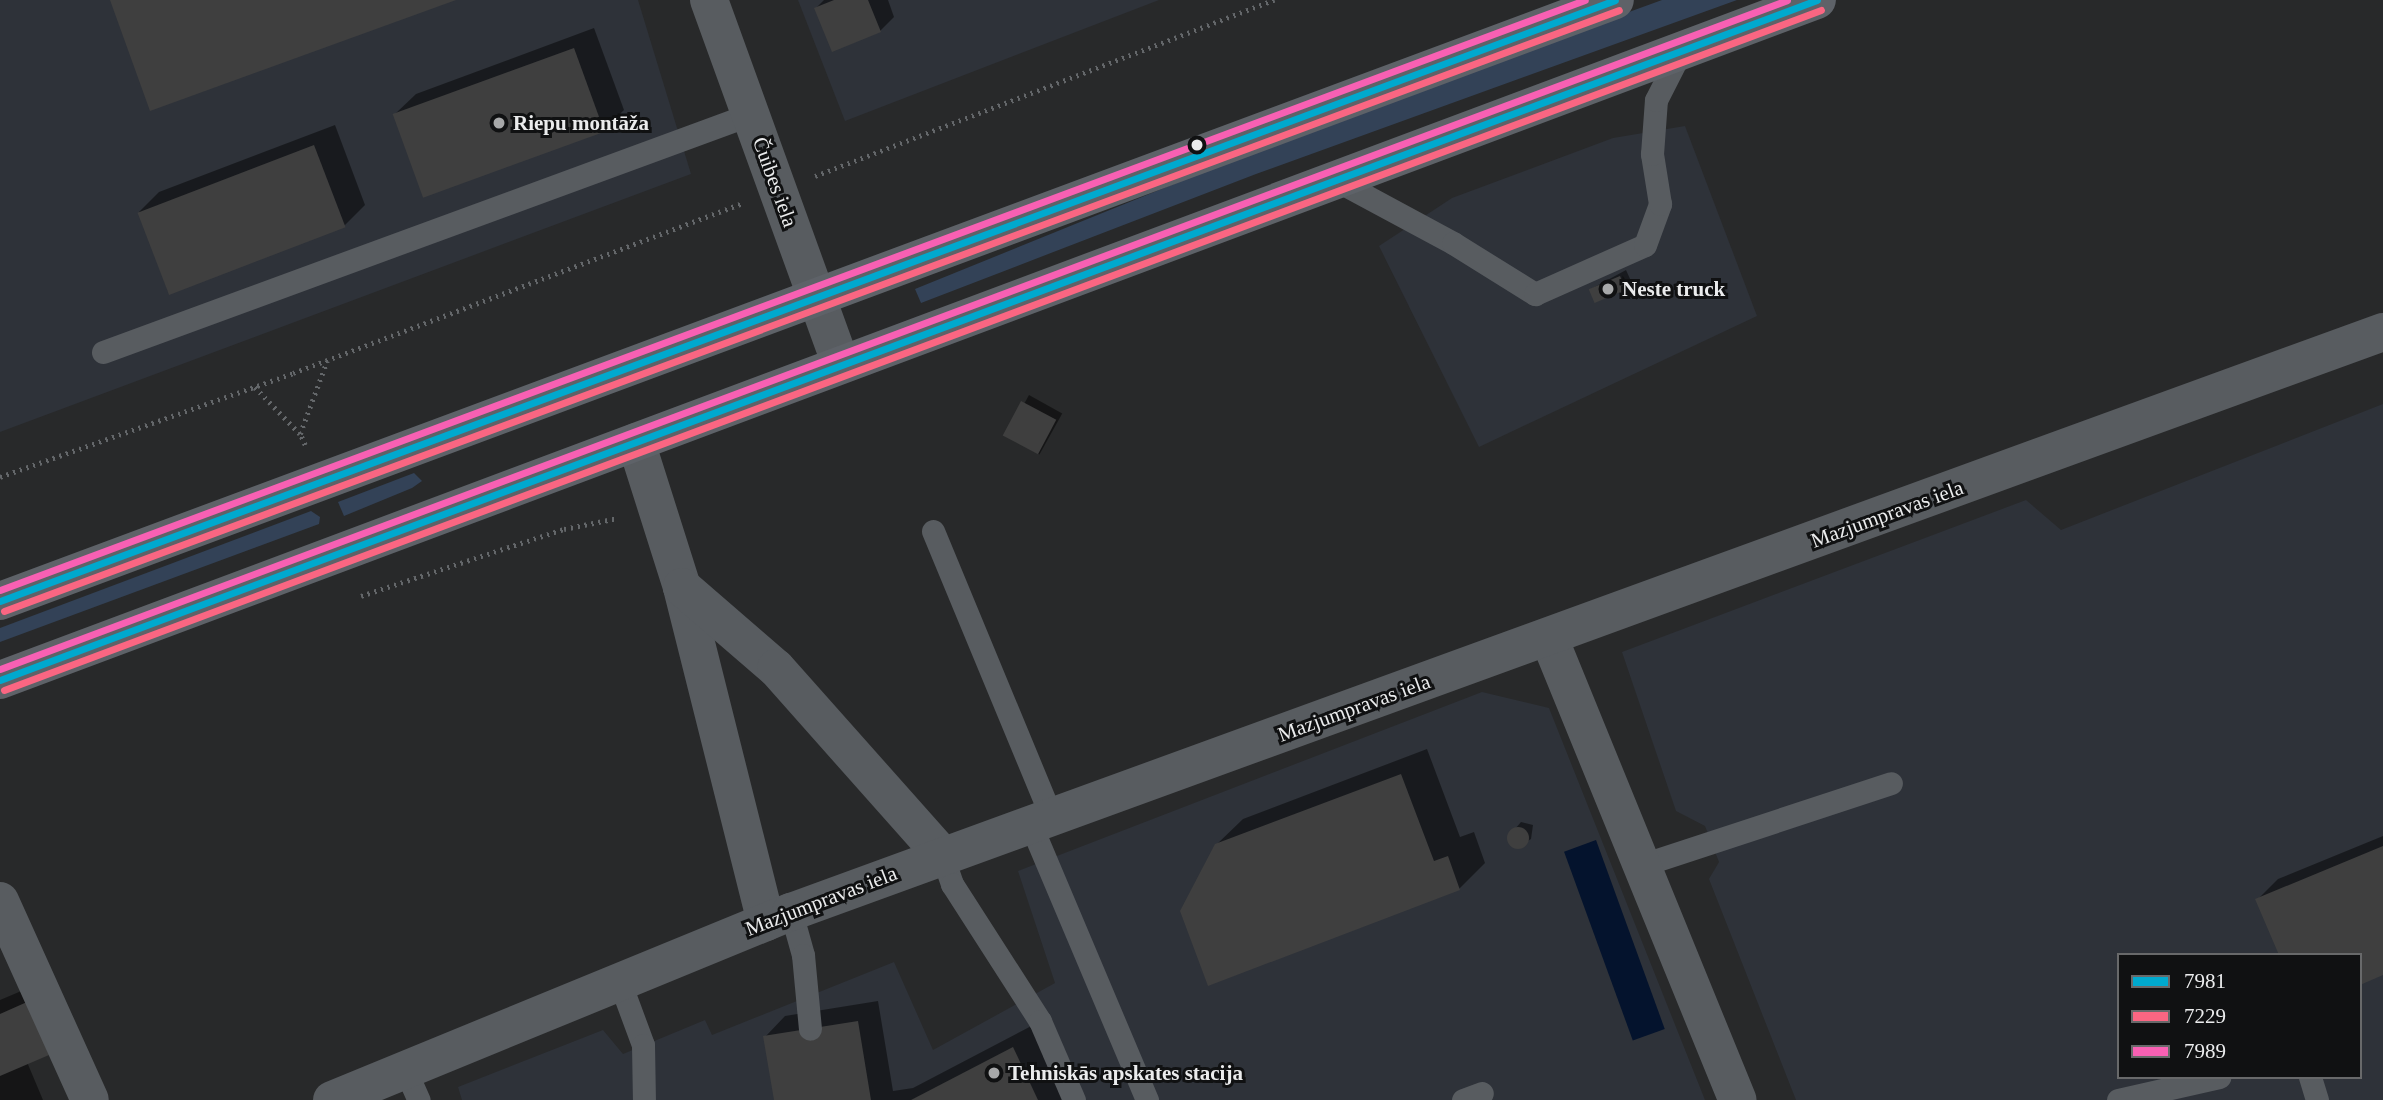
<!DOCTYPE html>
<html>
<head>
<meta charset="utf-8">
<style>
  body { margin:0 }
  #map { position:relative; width:2383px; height:1100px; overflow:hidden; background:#28292a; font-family:Georgia,serif }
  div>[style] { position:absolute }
  .built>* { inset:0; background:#2e3239 }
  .green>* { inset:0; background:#334257 }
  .water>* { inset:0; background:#04132d; transform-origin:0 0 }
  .shadow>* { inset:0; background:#0007; transform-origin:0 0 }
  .building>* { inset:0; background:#3f3f3f; transform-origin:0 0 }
  .round { border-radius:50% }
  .path>* { height:4.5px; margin-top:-2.25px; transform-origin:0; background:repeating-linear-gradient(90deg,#64676a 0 2px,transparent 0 7px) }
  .lane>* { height:23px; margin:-11.5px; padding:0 11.5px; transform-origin:11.5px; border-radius:11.5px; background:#585c60 }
  .street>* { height:38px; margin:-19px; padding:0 19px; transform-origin:19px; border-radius:19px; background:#585c60 }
  .highway>* { height:38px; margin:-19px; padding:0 19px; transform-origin:19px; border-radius:19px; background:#5e6268 }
  .bus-1>* { height:7px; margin:-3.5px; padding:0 3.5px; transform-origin:3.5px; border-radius:3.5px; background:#00a9ce }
  .bus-2>* { height:7px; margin:-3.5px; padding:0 3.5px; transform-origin:3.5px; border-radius:3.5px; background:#fa6682 }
  .bus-3>* { height:7px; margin:-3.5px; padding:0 3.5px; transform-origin:3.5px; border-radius:3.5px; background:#f860b3 }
  .dots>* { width:19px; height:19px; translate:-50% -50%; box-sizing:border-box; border:4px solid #101112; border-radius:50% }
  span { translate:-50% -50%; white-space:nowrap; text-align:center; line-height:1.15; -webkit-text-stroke:6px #101112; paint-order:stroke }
  .poi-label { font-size:21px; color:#ebeced; font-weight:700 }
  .left { translate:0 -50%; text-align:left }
  .street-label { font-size:21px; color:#ebeced }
  .legend { position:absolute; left:2117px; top:953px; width:245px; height:126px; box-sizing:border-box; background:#101112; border:2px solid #68696a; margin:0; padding:9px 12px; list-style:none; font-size:21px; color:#ebeced }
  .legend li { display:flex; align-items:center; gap:14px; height:35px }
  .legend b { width:35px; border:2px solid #68696a }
</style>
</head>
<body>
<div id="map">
  <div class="built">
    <i style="clip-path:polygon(0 0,638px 0,691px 174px,0 432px)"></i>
    <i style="clip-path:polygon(798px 0,1159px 0,845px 121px)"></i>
    <i style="clip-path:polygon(1685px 126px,1757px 316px,1479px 447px,1379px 246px,1452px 198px,1613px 138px)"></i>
    <i style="clip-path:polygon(evenodd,2383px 404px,2383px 1100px,1796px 1100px,1709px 879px,1719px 862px,1705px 826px,1676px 811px,1622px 652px,2026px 500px,2061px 530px,2383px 404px,2119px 955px,2360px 955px,2360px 1077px,2119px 1077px,2119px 955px)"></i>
    <i style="clip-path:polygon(1482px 692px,1549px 708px,1705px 1100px,462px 1100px,458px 1087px,603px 1030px,623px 1054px,705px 1020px,712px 1035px,894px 962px,933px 1050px,1055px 983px,1018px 871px)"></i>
  </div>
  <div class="green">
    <i style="clip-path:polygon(1662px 0,1737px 0,1256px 174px,921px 303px,915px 289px,1327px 122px)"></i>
    <i style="clip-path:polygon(414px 473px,422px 481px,412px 488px,344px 516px,338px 502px)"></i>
    <i style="clip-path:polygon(311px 511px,320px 517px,319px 524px,0 642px,0 628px)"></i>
  </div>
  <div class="water">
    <i style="left:1596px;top:840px;width:201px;height:34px;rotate:70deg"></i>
  </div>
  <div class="shadow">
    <i style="clip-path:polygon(824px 0,888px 0,894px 17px,880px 31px,816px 8px)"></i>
    <i style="clip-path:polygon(594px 28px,624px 110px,603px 130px,425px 196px,395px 114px,416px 94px)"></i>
    <i style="clip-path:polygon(335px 125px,365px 205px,345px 225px,168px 291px,139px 212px,159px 192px)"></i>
    <i style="clip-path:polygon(1626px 270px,1631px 281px,1625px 288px,1591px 289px)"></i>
    <i style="left:1029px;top:395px;width:38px;height:47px;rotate:29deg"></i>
    <i style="clip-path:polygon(1427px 749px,1460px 837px,1474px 832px,1485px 863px,1459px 889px,1216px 845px,1243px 819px)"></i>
    <i style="clip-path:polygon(1521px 822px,1533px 825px,1531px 839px,1517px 848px,1509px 836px)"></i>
    <i style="clip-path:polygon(2383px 836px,2383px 973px,2360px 955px,2257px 900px,2278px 879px)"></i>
    <i style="clip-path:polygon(52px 978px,27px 1062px,43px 1100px,0 1100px,0 1000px)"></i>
    <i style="clip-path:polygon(878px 1001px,893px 1091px,913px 1088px,1039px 1022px,1076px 1100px,776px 1100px,765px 1037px,785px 1016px)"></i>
  </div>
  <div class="building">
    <i style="clip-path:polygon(110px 0,456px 0,150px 111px)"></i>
    <i style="clip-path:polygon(834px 0,868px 0,881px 32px,832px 52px,814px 8px)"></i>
    <i style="left:574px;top:48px;width:89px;height:193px;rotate:70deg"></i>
    <i style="left:314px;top:145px;width:88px;height:189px;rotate:69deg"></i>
    <i style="left:1620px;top:276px;width:15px;height:34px;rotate:67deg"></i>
    <i style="left:1021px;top:401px;width:40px;height:39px;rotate:28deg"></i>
    <i style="clip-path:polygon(1401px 774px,1434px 861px,1448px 856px,1460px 890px,1208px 986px,1180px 911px,1215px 844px)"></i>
    <i class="round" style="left:1507px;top:827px;width:22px;height:22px"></i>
    <i style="clip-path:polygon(2383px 846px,2383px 975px,2360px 985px,2360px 955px,2279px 955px,2255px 899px)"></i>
    <i style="clip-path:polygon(27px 1002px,49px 1055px,0 1076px,0 1014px)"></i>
    <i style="clip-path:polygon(858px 1021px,871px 1100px,774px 1100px,763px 1036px)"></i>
    <i style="clip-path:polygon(1013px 1047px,1038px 1100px,911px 1100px)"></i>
  </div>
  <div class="path">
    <i style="left:815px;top:176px;width:492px;rotate:-21deg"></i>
    <i style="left:255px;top:387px;width:65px;rotate:46.2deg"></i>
    <i style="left:305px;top:445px;width:12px;rotate:-114deg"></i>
    <i style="left:300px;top:434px;width:78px;rotate:-69.7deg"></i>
    <i style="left:0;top:477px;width:311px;rotate:-19.5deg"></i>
    <i style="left:293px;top:373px;width:479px;rotate:-20.7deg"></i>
    <i style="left:361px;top:596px;width:214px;rotate:-18.3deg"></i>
    <i style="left:564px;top:529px;width:55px;rotate:-11.5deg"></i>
  </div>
  <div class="lane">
    <i style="left:1338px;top:181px;width:131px;rotate:28.3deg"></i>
    <i style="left:1453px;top:243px;width:97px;rotate:31.9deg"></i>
    <i style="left:1535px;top:294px;width:120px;rotate:-24deg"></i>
    <i style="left:1645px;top:245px;width:44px;rotate:-69.9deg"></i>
    <i style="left:1660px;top:204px;width:51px;rotate:-99.1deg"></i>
    <i style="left:1652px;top:154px;width:54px;rotate:-85.8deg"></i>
    <i style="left:1656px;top:100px;width:55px;rotate:-63deg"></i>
    <i style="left:103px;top:352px;width:690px;rotate:-20.17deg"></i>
    <i style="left:933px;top:531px;width:308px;rotate:67.5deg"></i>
    <i style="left:1030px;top:823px;width:301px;rotate:67.1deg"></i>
    <i style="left:942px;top:855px;width:31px;rotate:71deg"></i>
    <i style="left:952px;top:884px;width:163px;rotate:57.3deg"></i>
    <i style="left:1040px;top:1021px;width:86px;rotate:66.7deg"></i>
    <i style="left:1642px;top:865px;width:262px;rotate:-18.2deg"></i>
    <i style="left:791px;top:912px;width:45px;rotate:74.4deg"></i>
    <i style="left:803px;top:955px;width:74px;rotate:84.6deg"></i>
    <i style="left:619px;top:980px;width:69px;rotate:69.7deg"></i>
    <i style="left:643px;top:1045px;width:55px;rotate:89deg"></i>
    <i style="left:404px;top:1067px;width:36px;rotate:66deg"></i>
    <i style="left:2310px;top:1077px;width:24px;rotate:73deg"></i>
    <i style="left:1463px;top:1100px;width:20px;rotate:-20deg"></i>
    <i style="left:2118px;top:1100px;width:104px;rotate:-12.8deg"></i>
  </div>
  <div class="street">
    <i style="left:709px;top:0;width:387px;rotate:70.1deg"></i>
    <i style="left:636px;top:442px;width:152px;rotate:72.4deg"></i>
    <i style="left:1549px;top:638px;width:499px;rotate:67.8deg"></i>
    <i style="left:0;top:901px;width:218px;rotate:65.7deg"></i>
    <i style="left:766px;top:922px;width:345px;rotate:-104.1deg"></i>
    <i style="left:682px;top:587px;width:124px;rotate:40.8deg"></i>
    <i style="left:776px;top:668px;width:250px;rotate:48.4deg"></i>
    <i style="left:332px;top:1100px;width:496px;rotate:-22.3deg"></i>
    <i style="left:791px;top:912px;width:1694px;rotate:-20.02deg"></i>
  </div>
  <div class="highway">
    <i style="left:0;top:601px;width:1723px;rotate:-20.41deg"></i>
    <i style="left:0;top:680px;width:1940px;rotate:-20.52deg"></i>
  </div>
  <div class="bus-1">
    <i style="left:0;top:601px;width:1723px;rotate:-20.41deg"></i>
    <i style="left:0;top:680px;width:1940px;rotate:-20.52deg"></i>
  </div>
  <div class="bus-2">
    <i style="left:4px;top:611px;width:1723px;rotate:-20.41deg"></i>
    <i style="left:4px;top:690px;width:1940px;rotate:-20.52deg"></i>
  </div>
  <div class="bus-3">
    <i style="left:0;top:590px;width:1691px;rotate:-20.42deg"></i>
    <i style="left:0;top:669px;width:1908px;rotate:-20.52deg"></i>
  </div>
  <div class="dots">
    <i style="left:499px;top:123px;background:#a7a8a9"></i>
    <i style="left:1197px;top:145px;background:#ebeced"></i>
    <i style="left:1608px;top:289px;background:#a7a8a9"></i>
    <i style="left:994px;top:1073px;background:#a7a8a9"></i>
  </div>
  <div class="poi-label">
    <span class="left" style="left:513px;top:123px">Riepu montāža</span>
    <span class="left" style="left:1622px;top:289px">Neste truck</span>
    <span class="left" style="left:1008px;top:1073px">Tehniskās apskates stacija</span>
  </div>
  <div class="street-label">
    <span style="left:775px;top:182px;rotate:70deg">Čuibes iela</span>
    <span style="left:1887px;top:514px;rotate:-20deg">Mazjumpravas iela</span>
    <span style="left:1354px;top:708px;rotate:-20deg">Mazjumpravas iela</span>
    <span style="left:821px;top:901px;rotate:-21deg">Mazjumpravas iela</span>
  </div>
  <ul class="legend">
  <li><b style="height:9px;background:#00a9ce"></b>7981</li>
  <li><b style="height:9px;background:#fa6682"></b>7229</li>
  <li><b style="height:9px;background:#f860b3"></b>7989</li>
  </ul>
</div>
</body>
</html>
